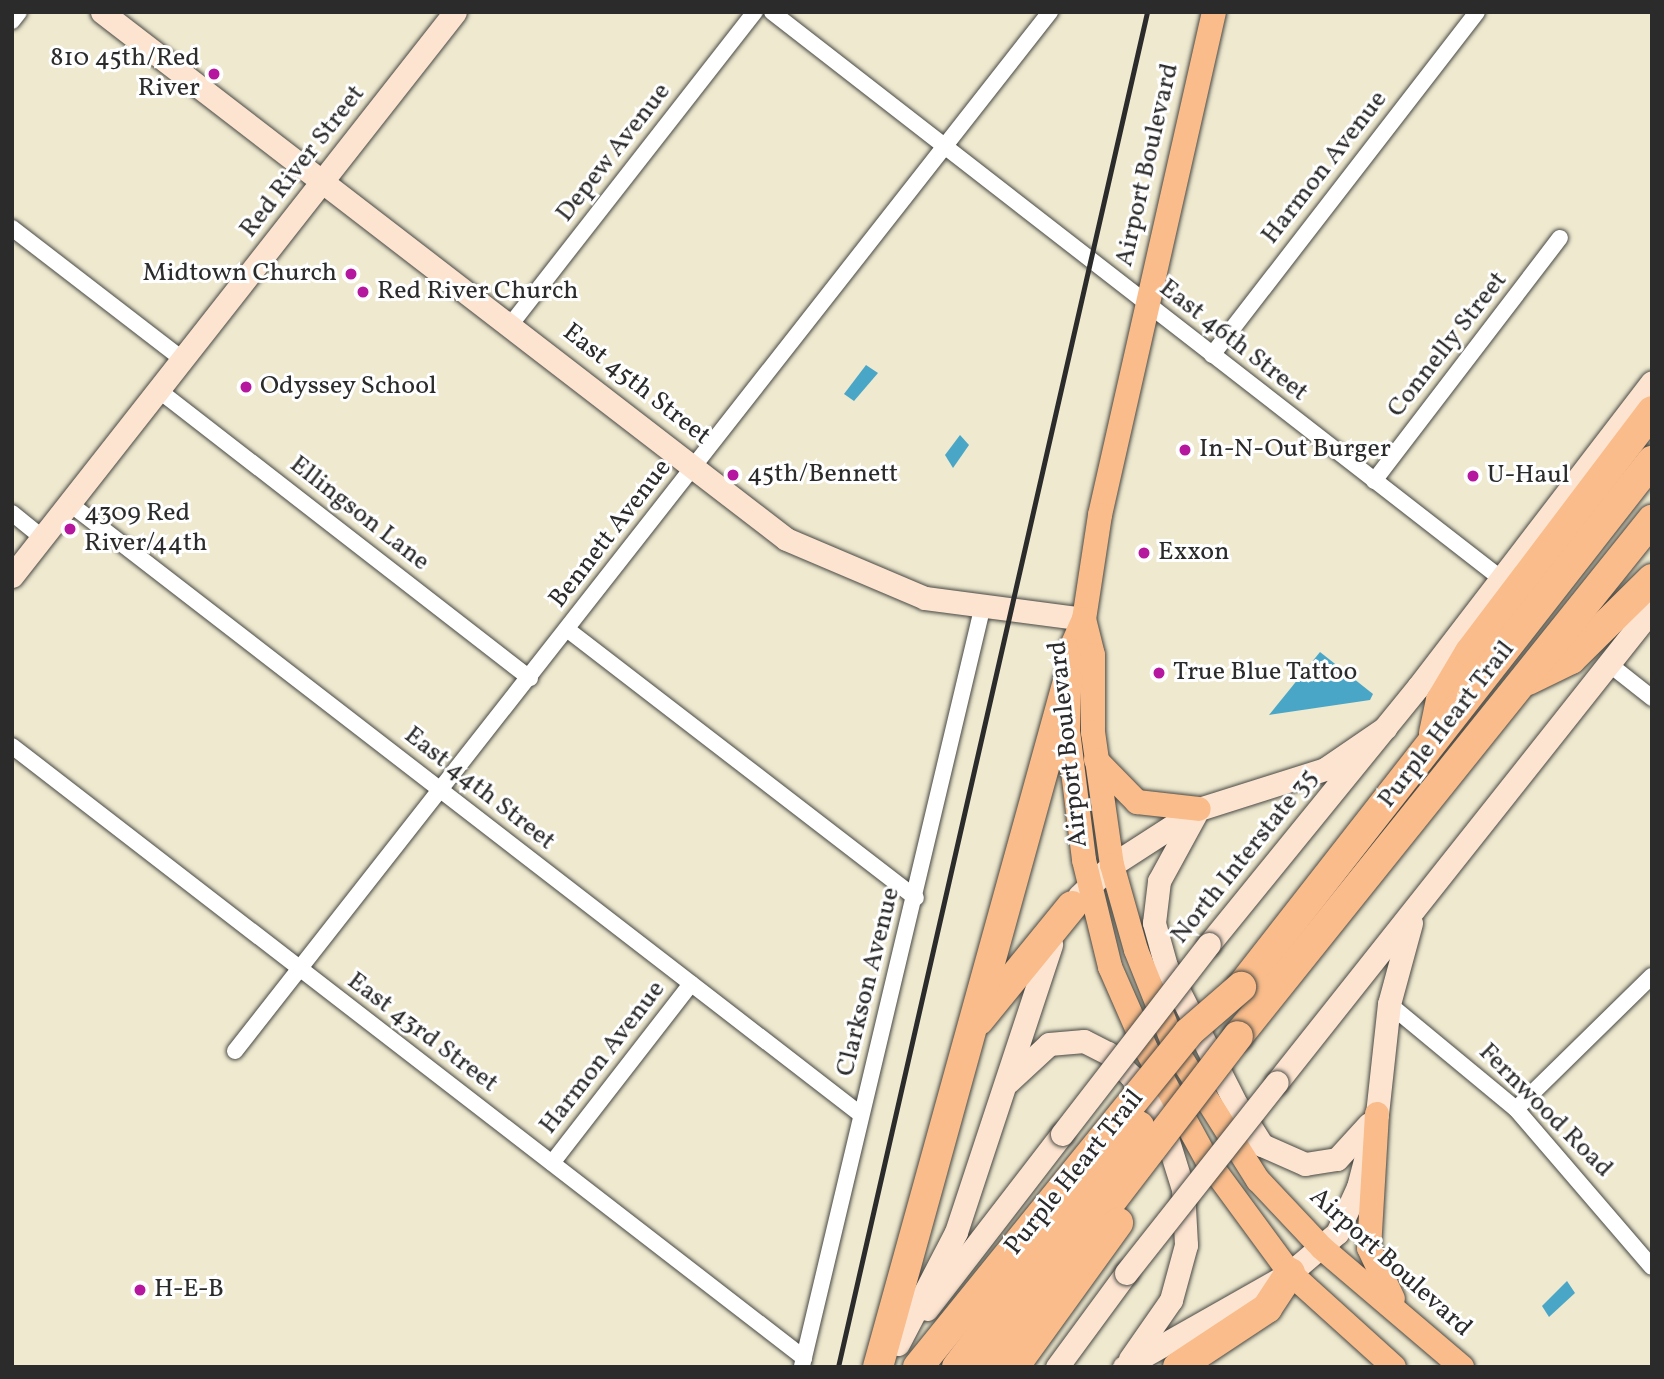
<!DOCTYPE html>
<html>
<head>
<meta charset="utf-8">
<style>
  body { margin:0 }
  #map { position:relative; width:1664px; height:1379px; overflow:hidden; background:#eee9cf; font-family:Vollkorn,serif }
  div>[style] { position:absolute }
  .water>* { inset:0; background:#49a6c7 }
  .roads { filter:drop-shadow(0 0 2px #484844) drop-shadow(0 0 2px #484844) }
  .street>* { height:16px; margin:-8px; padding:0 8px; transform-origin:8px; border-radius:8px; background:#fff }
  .secondary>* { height:23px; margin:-11.5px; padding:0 11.5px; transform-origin:11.5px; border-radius:11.5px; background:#fde4d0 }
  .primary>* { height:24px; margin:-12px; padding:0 12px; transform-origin:12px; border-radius:12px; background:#f9bc8a }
  .highway>* { height:30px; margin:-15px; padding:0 15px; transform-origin:15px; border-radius:15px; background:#f9bc8a }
  .rail>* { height:4.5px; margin:-2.25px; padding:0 2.25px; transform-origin:2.25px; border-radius:2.25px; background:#2b2b2b }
  .bridges { filter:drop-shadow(0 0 2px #484844) drop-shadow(0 0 2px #484844) }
  .secondary-bridge>* { height:23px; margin:-11.5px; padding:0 11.5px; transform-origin:11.5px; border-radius:11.5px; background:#fde4d0 }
  .highway-bridge>* { height:30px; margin:-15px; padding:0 15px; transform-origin:15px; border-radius:15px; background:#f9bc8a }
  .dots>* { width:19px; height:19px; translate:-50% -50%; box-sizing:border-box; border:4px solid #fff; border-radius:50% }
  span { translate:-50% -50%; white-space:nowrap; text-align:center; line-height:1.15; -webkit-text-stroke:6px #fff; paint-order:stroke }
  .poi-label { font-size:26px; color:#2b2b2b }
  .right { translate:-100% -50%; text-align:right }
  .left { translate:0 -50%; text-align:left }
  .street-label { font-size:26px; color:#2b2b2b }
  .frame { position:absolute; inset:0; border:14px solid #2b2b2b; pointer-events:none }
</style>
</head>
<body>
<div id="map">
  <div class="water">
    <i style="clip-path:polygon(866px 365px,878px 373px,854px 401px,844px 394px)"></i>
    <i style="clip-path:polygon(960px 435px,969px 445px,953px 468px,945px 455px)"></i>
    <i style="clip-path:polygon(1320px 652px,1373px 694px,1370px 700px,1269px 715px)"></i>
    <i style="clip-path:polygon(1567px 1281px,1575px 1293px,1549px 1317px,1542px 1306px)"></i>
  </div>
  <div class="roads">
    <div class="street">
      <i style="left:772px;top:12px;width:921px;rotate:37.85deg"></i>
      <i style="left:12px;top:21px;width:11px;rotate:-52deg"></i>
      <i style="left:12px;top:228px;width:215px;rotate:37.6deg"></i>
      <i style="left:511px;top:324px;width:396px;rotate:-52deg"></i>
      <i style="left:1212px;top:355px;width:433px;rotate:-52.3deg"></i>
      <i style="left:157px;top:389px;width:472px;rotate:37.8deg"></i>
      <i style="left:1374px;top:481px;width:306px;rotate:-52.6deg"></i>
      <i style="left:69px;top:503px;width:1000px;rotate:37.68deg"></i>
      <i style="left:12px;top:513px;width:38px;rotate:39deg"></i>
      <i style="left:568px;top:630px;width:439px;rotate:37.6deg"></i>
      <i style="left:1609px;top:664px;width:55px;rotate:38.3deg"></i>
      <i style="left:12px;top:746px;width:1001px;rotate:37.69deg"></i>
      <i style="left:1389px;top:1004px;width:165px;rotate:39.6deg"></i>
      <i style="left:1516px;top:1109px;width:208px;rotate:49.3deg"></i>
      <i style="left:235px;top:1051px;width:1321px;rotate:-51.89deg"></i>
      <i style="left:1516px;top:1109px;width:190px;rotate:-44.4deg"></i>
      <i style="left:552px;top:1163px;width:227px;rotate:-52.2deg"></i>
      <i style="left:802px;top:1366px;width:778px;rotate:-76.62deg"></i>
    </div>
    <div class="secondary">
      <i style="left:102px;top:12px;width:863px;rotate:37.61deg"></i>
      <i style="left:786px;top:539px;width:151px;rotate:23deg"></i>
      <i style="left:925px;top:598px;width:160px;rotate:7.5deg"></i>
      <i style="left:12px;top:576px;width:717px;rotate:-51.85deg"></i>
      <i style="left:1195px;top:815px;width:75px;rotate:118.6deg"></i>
      <i style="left:1159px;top:881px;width:42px;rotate:96.8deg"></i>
      <i style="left:1154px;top:923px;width:45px;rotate:74.4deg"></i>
      <i style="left:1166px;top:966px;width:155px;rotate:63.1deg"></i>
      <i style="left:1236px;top:1104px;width:49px;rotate:57.6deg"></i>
      <i style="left:1262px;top:1145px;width:47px;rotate:23.8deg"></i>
      <i style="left:1305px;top:1164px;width:32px;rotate:-9deg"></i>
      <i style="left:1337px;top:1159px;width:47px;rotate:-47.6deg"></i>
      <i style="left:1079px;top:896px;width:45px;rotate:-43.2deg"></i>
      <i style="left:1112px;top:865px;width:103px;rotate:-32.8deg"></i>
      <i style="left:1199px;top:809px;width:132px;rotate:-17.6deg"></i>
      <i style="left:1325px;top:769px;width:73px;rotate:-34.3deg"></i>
      <i style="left:1209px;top:944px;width:331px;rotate:-50.9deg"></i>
      <i style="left:1418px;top:687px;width:384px;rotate:-52.5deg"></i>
      <i style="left:1008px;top:1082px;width:56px;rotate:-42.8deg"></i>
      <i style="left:1049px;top:1044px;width:35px;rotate:-5deg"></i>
      <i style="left:1084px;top:1041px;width:27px;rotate:27deg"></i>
      <i style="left:1108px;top:1053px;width:33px;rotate:45deg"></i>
      <i style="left:1131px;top:1076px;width:55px;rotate:56deg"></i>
      <i style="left:1162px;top:1122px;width:70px;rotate:72.6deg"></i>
      <i style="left:1183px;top:1189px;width:56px;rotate:86.9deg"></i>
      <i style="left:1186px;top:1245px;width:57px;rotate:105.3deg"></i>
      <i style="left:1171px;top:1300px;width:72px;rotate:124.8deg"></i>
      <i style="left:1277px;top:1082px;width:604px;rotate:-51.59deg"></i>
      <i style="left:927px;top:1309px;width:221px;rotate:-52.4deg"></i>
      <i style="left:898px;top:1344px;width:126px;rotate:-62.6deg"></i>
      <i style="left:956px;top:1232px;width:303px;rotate:-71.7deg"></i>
      <i style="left:1057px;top:1367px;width:117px;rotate:-53.7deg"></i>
      <i style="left:1124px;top:1367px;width:191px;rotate:-29.5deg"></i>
      <i style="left:1290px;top:1273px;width:62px;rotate:-40.4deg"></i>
      <i style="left:1337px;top:1233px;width:51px;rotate:-65.5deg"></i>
      <i style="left:1358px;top:1187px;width:75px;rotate:-75.4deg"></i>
      <i style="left:1377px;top:1114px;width:111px;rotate:-83.8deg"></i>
      <i style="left:1389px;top:1004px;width:84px;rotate:-74.8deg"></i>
    </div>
    <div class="primary">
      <i style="left:1214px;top:12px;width:516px;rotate:102.77deg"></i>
      <i style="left:1100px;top:515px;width:105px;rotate:98.7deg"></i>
      <i style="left:1084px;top:619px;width:35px;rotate:114deg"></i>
      <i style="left:1070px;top:651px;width:80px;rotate:91.4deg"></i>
      <i style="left:1068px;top:731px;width:130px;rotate:82.9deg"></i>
      <i style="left:1084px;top:860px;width:110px;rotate:76.3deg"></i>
      <i style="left:1110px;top:967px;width:90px;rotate:66.3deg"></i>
      <i style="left:1146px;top:1049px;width:127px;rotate:61.2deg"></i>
      <i style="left:1207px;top:1160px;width:140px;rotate:53.7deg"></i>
      <i style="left:1290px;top:1273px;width:140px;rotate:42.1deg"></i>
      <i style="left:1084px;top:619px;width:37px;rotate:76deg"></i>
      <i style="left:1093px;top:655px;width:77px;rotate:90deg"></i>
      <i style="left:1093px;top:732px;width:134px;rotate:81.9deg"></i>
      <i style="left:1112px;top:865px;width:88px;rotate:74.2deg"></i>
      <i style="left:1136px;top:950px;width:108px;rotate:68.2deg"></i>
      <i style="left:1176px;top:1050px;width:154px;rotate:57.8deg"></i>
      <i style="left:1258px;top:1180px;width:93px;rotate:46.7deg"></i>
      <i style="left:1322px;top:1248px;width:184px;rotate:40.4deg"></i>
      <i style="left:1096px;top:760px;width:59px;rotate:45.7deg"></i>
      <i style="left:1137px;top:802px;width:62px;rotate:6.4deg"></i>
      <i style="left:1377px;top:1114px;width:134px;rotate:93.4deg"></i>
      <i style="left:1369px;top:1248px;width:56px;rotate:64.8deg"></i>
    </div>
    <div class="highway">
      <i style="left:1528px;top:680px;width:48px;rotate:-26deg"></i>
      <i style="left:1571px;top:659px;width:114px;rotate:-44.6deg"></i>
      <i style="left:1434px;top:733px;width:33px;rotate:-78deg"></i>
      <i style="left:1441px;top:701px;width:57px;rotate:-59.4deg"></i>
      <i style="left:1470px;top:652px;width:302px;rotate:-52.9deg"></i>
      <i style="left:1241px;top:987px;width:668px;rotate:-52deg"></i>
      <i style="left:979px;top:1020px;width:147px;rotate:-50.8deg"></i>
      <i style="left:1238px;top:1036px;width:662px;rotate:-51.26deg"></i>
      <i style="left:878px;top:1367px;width:712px;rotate:-74.52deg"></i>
      <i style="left:1178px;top:1367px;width:107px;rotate:-33.5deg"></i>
      <i style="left:1267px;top:1308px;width:42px;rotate:-56.7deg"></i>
    </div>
  </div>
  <div class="rail">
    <i style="left:838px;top:1367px;width:1390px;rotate:-77.15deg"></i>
  </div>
  <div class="bridges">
    <div class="secondary-bridge">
      <i style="left:1062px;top:1134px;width:240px;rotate:-52.3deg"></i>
      <i style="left:1126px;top:1273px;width:243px;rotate:-51.7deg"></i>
    </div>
    <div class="highway-bridge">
      <i style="left:918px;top:1367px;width:431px;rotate:-51deg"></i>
      <i style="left:1189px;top:1032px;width:69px;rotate:-40.9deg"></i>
      <i style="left:957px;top:1367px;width:302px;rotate:-52.9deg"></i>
      <i style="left:984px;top:1367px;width:417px;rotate:-52.5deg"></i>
      <i style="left:1014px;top:1367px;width:178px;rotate:-54.2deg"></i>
    </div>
  </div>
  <div class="dots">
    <i style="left:214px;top:74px;background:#b5179e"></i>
    <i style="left:351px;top:274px;background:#b5179e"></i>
    <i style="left:363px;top:292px;background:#b5179e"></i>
    <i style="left:246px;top:387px;background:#b5179e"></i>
    <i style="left:1185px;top:450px;background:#b5179e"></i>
    <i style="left:733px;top:475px;background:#b5179e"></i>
    <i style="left:1473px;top:476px;background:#b5179e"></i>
    <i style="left:70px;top:529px;background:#b5179e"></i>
    <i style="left:1144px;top:553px;background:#b5179e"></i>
    <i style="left:1159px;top:673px;background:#b5179e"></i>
    <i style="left:140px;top:1290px;background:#b5179e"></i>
  </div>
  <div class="poi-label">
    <span class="right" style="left:200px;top:74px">810 45th/Red<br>River</span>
    <span class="right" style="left:337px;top:274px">Midtown Church</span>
    <span class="left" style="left:377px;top:292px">Red River Church</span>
    <span class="left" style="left:260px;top:387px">Odyssey School</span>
    <span class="left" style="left:1199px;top:450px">In-N-Out Burger</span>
    <span class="left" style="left:747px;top:475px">45th/Bennett</span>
    <span class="left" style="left:1487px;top:476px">U-Haul</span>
    <span class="left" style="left:84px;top:529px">4309 Red<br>River/44th</span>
    <span class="left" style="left:1158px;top:553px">Exxon</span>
    <span class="left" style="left:1173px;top:673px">True Blue Tattoo</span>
    <span class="left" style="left:154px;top:1290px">H-E-B</span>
  </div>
  <div class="street-label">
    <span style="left:614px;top:153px;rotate:-52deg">Depew Avenue</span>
    <span style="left:303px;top:162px;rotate:-52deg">Red River Street</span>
    <span style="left:1148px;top:165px;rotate:-77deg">Airport Boulevard</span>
    <span style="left:1325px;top:168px;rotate:-52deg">Harmon Avenue</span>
    <span style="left:1233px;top:341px;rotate:38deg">East 46th Street</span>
    <span style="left:1448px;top:345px;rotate:-52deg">Connelly Street</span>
    <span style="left:636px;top:385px;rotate:38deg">East 45th Street</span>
    <span style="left:359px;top:514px;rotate:38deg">Ellingson Lane</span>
    <span style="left:611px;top:534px;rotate:-52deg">Bennett Avenue</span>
    <span style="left:1447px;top:725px;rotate:-52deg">Purple Heart Trail</span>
    <span style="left:1069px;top:744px;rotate:-96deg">Airport Boulevard</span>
    <span style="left:479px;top:789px;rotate:38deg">East 44th Street</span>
    <span style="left:1245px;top:857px;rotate:-51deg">North Interstate 35</span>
    <span style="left:869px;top:982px;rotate:-76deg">Clarkson Avenue</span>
    <span style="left:422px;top:1033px;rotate:37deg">East 43rd Street</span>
    <span style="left:603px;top:1058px;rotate:-52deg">Harmon Avenue</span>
    <span style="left:1545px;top:1111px;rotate:45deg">Fernwood Road</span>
    <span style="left:1075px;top:1173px;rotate:-51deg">Purple Heart Trail</span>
    <span style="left:1390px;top:1263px;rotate:42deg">Airport Boulevard</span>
  </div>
  <div class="frame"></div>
</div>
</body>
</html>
